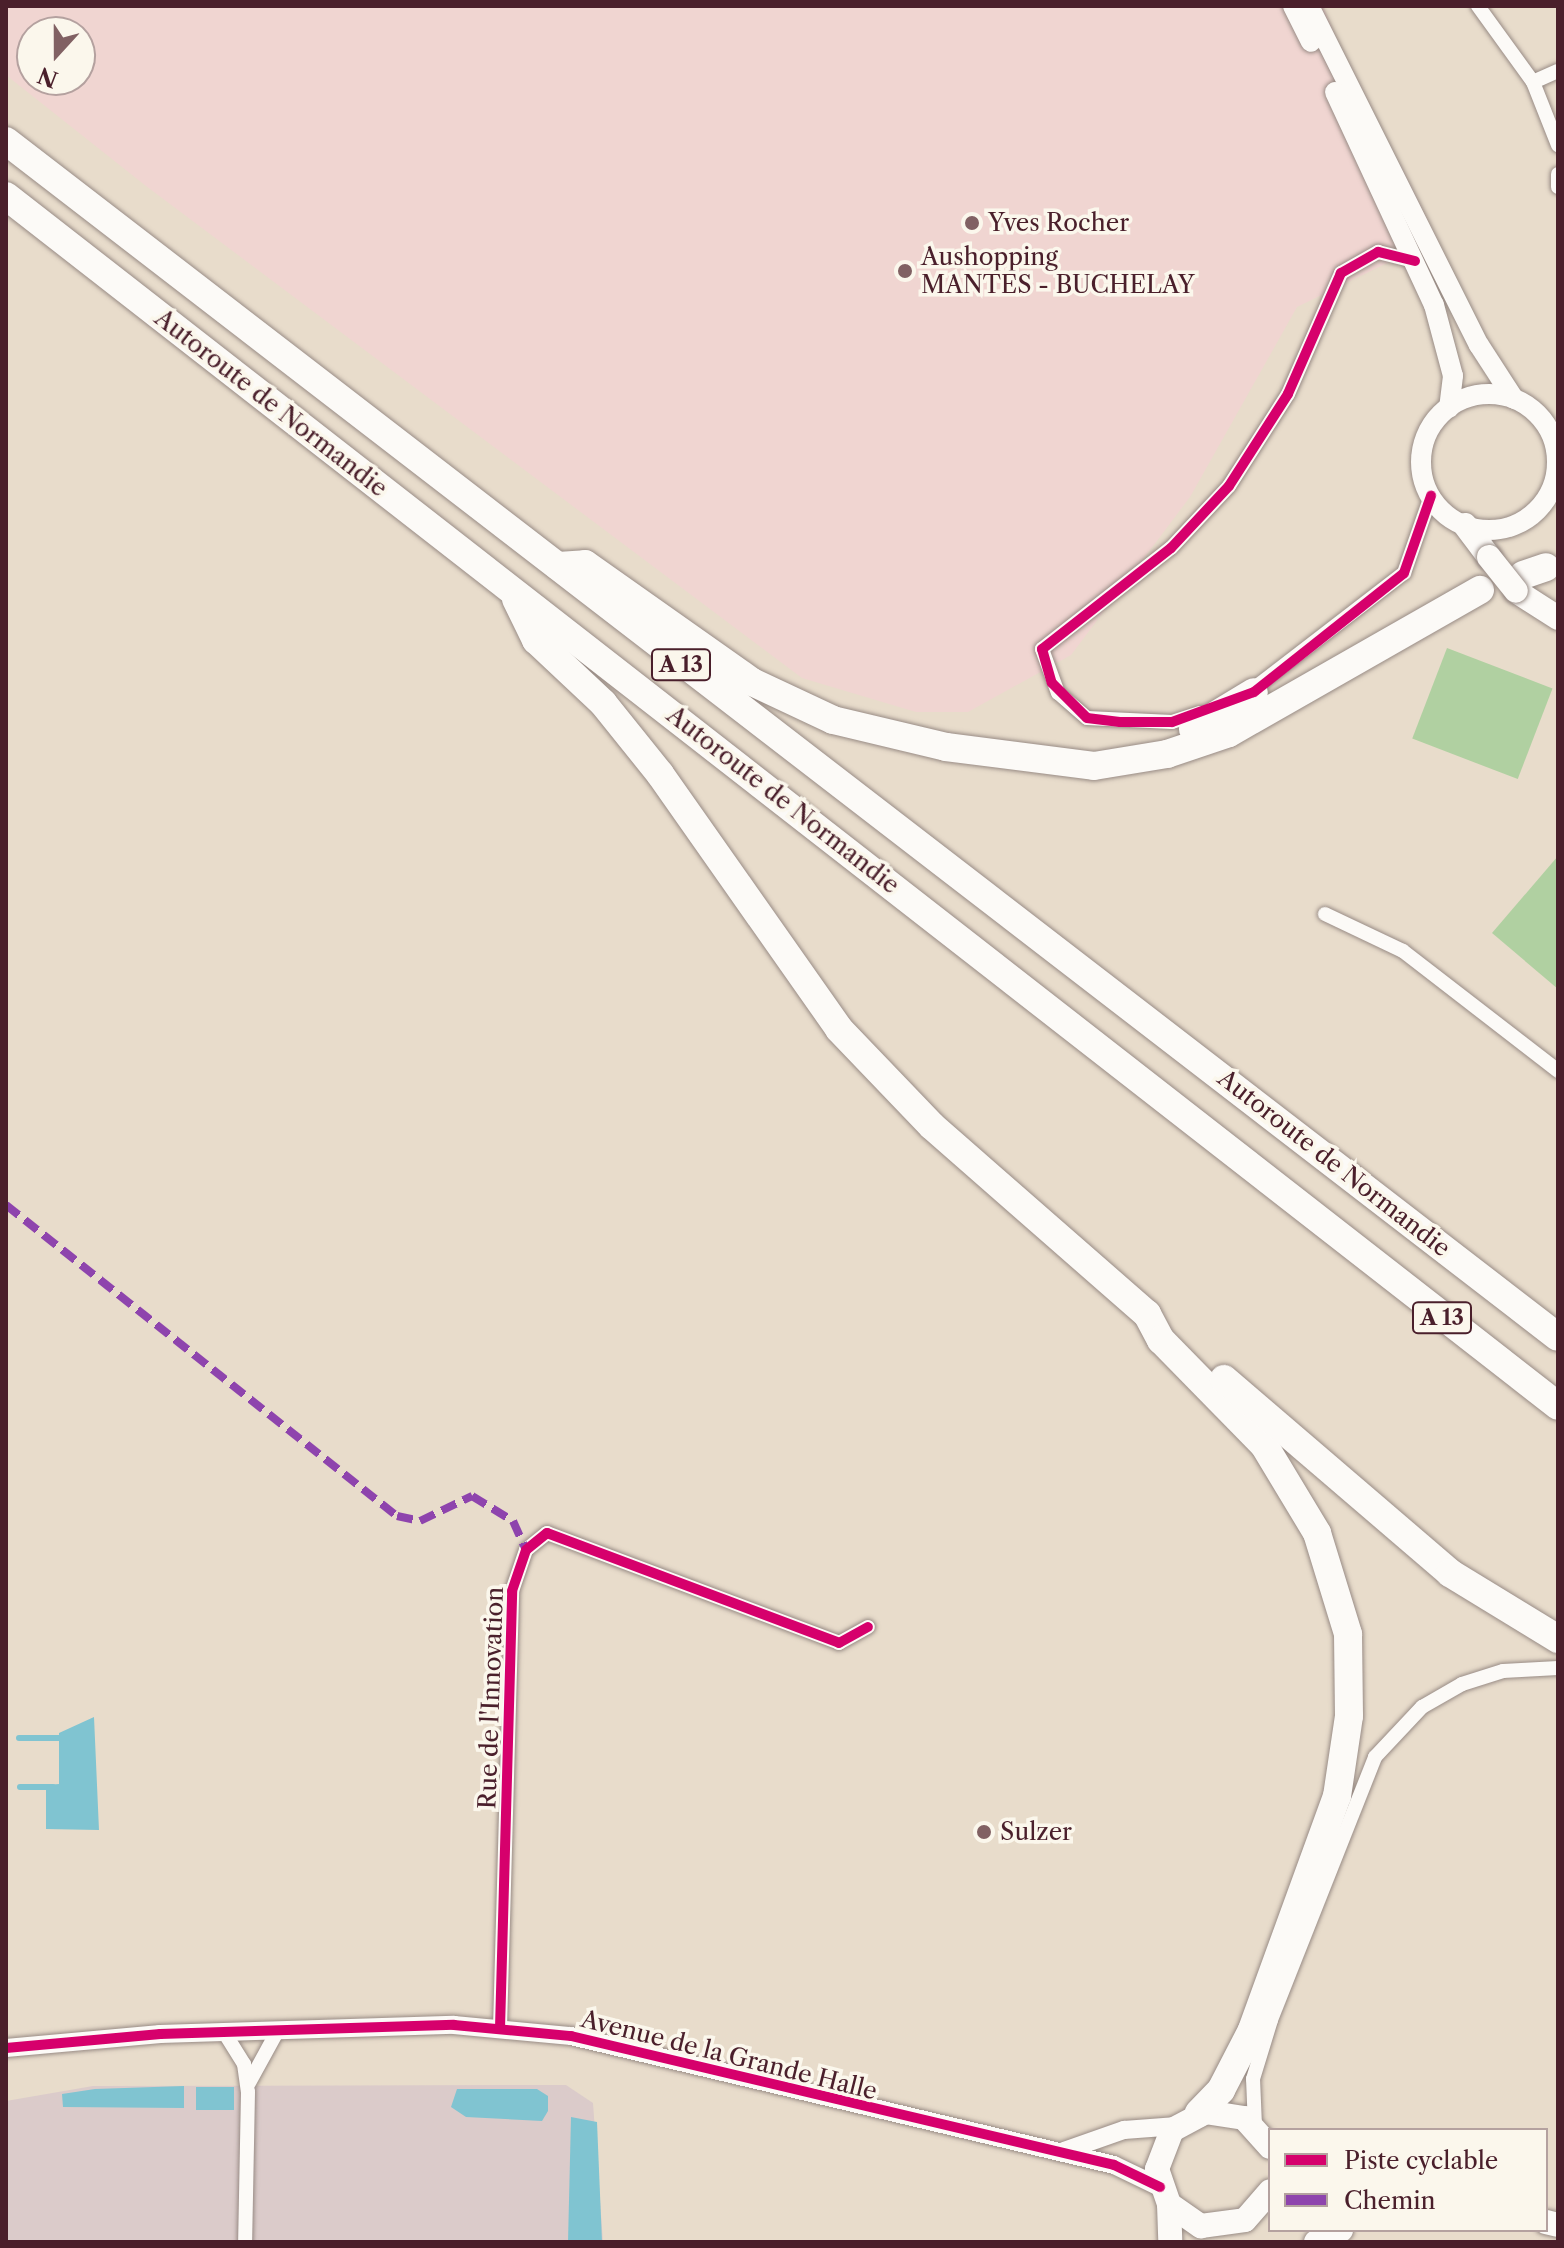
<!DOCTYPE html>
<html>
<head>
<meta charset="utf-8">
<style>
  body { margin:0 }
  #map { position:relative; width:1564px; height:2248px; overflow:hidden; background:#e8dccb; font-family:"Libre Caslon Text",serif }
  div>[style] { position:absolute }
  .built>* { inset:0; background:#f0d5d1 }
  .industrial>* { inset:0; background:#dbcbca }
  .green>* { inset:0; background:#b0d0a1; transform-origin:0 0 }
  .water>* { inset:0; background:#80c4d1; transform-origin:0 0 }
  .stream>* { height:6px; margin:-3px; padding:0 3px; transform-origin:3px; border-radius:3px; background:#80c4d1 }
  .roads { filter:drop-shadow(0 0 2px #988b85) drop-shadow(0 0 2px #988b85) }
  .minor>* { height:14px; margin:-7px; padding:0 7px; transform-origin:7px; border-radius:7px; background:#fcfaf7 }
  .tertiary>* { height:18px; margin:-9px; padding:0 9px; transform-origin:9px; border-radius:9px; background:#fcfaf7 }
  .secondary>* { height:20px; margin:-10px; padding:0 10px; transform-origin:10px; border-radius:10px; background:#fcfaf7 }
  .secondary>.ring { margin:-10px; padding:0; box-sizing:content-box; background:none; border:20px solid #fcfaf7; border-radius:50% }
  .primary>* { height:24px; margin:-12px; padding:0 12px; transform-origin:12px; border-radius:12px; background:#fcfaf7 }
  .motorway>* { height:28px; margin:-14px; padding:0 14px; transform-origin:14px; border-radius:14px; background:#fcfaf7 }
  .bridges { filter:drop-shadow(0 0 2px #988b85) drop-shadow(0 0 2px #988b85) }
  .primary-bridge>* { height:24px; margin:-12px; padding:0 12px; transform-origin:12px; border-radius:12px; background:#fcfaf7 }
  .quiet>* { height:8px; margin-top:-4px; transform-origin:0; background:repeating-linear-gradient(90deg,#8e44ad 0 16px,transparent 0 24px) }
  .cycleway>* { height:10px; margin:-5px; padding:0 5px; transform-origin:5px; border-radius:5px; background:#d6006c }
  .dots>* { width:22px; height:22px; translate:-50% -50%; box-sizing:border-box; border:4px solid #fbf7ec; border-radius:50% }
  span { translate:-50% -50%; white-space:nowrap; text-align:center; line-height:1.15; -webkit-text-stroke:7px #fbf7ec; paint-order:stroke }
  .shield-label span { padding:2px 6px; background:#fbf7ec; border:2px solid; border-radius:6px; -webkit-text-stroke-width:0 }
  .shield-label { font-size:22px; color:#4a1f2b; font-weight:700 }
  .poi-label { font-size:24px; color:#4a1f2b }
  .left { translate:0 -50%; text-align:left }
  .street-label { font-size:24px; color:#4a1f2b }
  .frame { position:absolute; inset:0; border:8px solid #4a1f2b; pointer-events:none }
  .legend { position:absolute; left:1268px; top:2128px; width:280px; height:104px; box-sizing:border-box; background:#fbf7ec; border:2px solid #b4a19f; margin:0; padding:10px 14px; list-style:none; font-size:24px; color:#4a1f2b }
  .legend li { display:flex; align-items:center; gap:16px; height:40px }
  .legend b { width:40px; border:2px solid #b4a19f }
  .north { position:absolute; left:16px; top:16px; width:80px; height:80px; box-sizing:border-box; background:#fbf7ec; border:2px solid #b4a19f; border-radius:50%; rotate:201deg; font-size:22px; font-weight:700; line-height:32px; text-align:center; color:#4a1f2b }
  .north::after { content:''; display:block; margin:auto; width:28px; height:36px; background:#816163; clip-path:polygon(50% 0,100% 100%,50% 72%,0 100%) }
</style>
</head>
<body>
<div id="map">
  <div class="built">
    <i style="clip-path:polygon(evenodd,6px 6px,1323px 6px,1422px 246px,1297px 307px,1190px 497px,1071px 655px,968px 712px,916px 712px,802px 678px,146px 186px,6px 75px,6px 6px,32px 32px,80px 32px,80px 80px,32px 80px,32px 32px)"></i>
  </div>
  <div class="industrial">
    <i style="clip-path:polygon(566px 2085px,593px 2103px,603px 2242px,6px 2242px,6px 2101px,93px 2086px)"></i>
  </div>
  <div class="green">
    <i style="left:1447px;top:648px;width:113px;height:97px;rotate:21deg"></i>
    <i style="clip-path:polygon(1558px 856px,1558px 989px,1492px 933px)"></i>
  </div>
  <div class="water">
    <i style="clip-path:polygon(94px 1717px,99px 1830px,46px 1829px,46px 1785px,59px 1784px,59px 1733px)"></i>
    <i style="clip-path:polygon(184px 2086px,184px 2108px,63px 2107px,62px 2094px,95px 2089px)"></i>
    <i style="left:196px;top:2087px;width:38px;height:23px"></i>
    <i style="clip-path:polygon(457px 2089px,537px 2089px,548px 2096px,548px 2111px,542px 2121px,466px 2117px,451px 2107px)"></i>
    <i style="clip-path:polygon(571px 2117px,597px 2122px,602px 2242px,568px 2242px)"></i>
  </div>
  <div class="stream">
    <i style="left:19px;top:1738px;width:49px"></i>
    <i style="left:20px;top:1787px;width:33px"></i>
  </div>
  <div class="roads">
    <div class="minor">
      <i style="left:1478px;top:6px;width:94px;rotate:54.1deg"></i>
      <i style="left:1533px;top:82px;width:27px;rotate:-24deg"></i>
      <i style="left:1533px;top:82px;width:68px;rotate:68.4deg"></i>
      <i style="left:1558px;top:174px;width:13px;rotate:90deg"></i>
      <i style="left:1248px;top:693px;width:197px;rotate:-37.6deg"></i>
      <i style="left:1404px;top:573px;width:82px;rotate:-70.7deg"></i>
      <i style="left:1200px;top:713px;width:29px;rotate:162deg"></i>
      <i style="left:1172px;top:722px;width:85px;rotate:-177.3deg"></i>
      <i style="left:1087px;top:718px;width:38px;rotate:-139deg"></i>
      <i style="left:1058px;top:693px;width:47px;rotate:-110deg"></i>
      <i style="left:1042px;top:649px;width:164px;rotate:-38.1deg"></i>
      <i style="left:1171px;top:548px;width:85px;rotate:-46.9deg"></i>
      <i style="left:1229px;top:486px;width:109px;rotate:-57.3deg"></i>
      <i style="left:1288px;top:394px;width:132px;rotate:-66.3deg"></i>
      <i style="left:1341px;top:273px;width:43px;rotate:-29.6deg"></i>
      <i style="left:1378px;top:252px;width:38px;rotate:14deg"></i>
      <i style="left:1325px;top:914px;width:86px;rotate:25.4deg"></i>
      <i style="left:1403px;top:951px;width:196px;rotate:37.7deg"></i>
      <i style="left:500px;top:2028px;width:437px;rotate:-88.4deg"></i>
      <i style="left:512px;top:1591px;width:43px;rotate:-71.1deg"></i>
      <i style="left:526px;top:1550px;width:27px;rotate:-39deg"></i>
      <i style="left:547px;top:1533px;width:312px;rotate:20.6deg"></i>
      <i style="left:839px;top:1643px;width:33px;rotate:-29deg"></i>
      <i style="left:224px;top:2032px;width:38px;rotate:58deg"></i>
      <i style="left:244px;top:2064px;width:28px;rotate:82deg"></i>
      <i style="left:248px;top:2092px;width:150px;rotate:91.1deg"></i>
      <i style="left:249px;top:2083px;width:60px;rotate:-61.3deg"></i>
      <i style="left:1255px;top:2126px;width:47px;rotate:-92.4deg"></i>
      <i style="left:1253px;top:2079px;width:62px;rotate:-73deg"></i>
      <i style="left:1271px;top:2020px;width:283px;rotate:-68.4deg"></i>
      <i style="left:1375px;top:1757px;width:69px;rotate:-46.8deg"></i>
      <i style="left:1422px;top:1707px;width:46px;rotate:-29.9deg"></i>
      <i style="left:1462px;top:1684px;width:43px;rotate:-17.6deg"></i>
      <i style="left:1503px;top:1671px;width:55px;rotate:-3.1deg"></i>
    </div>
    <div class="tertiary">
      <i style="left:6px;top:2048px;width:155px;rotate:-5.2deg"></i>
      <i style="left:160px;top:2034px;width:294px;rotate:-1.8deg"></i>
      <i style="left:454px;top:2025px;width:118px;rotate:5.4deg"></i>
      <i style="left:571px;top:2036px;width:558px;rotate:13.36deg"></i>
      <i style="left:1114px;top:2165px;width:51px;rotate:25.6deg"></i>
      <i style="left:1064px;top:2151px;width:64px;rotate:-19.3deg"></i>
      <i style="left:1124px;top:2130px;width:53px;rotate:-4.3deg"></i>
    </div>
    <div class="secondary">
      <i style="left:1293px;top:6px;width:40px;rotate:63.4deg"></i>
      <i style="left:1309px;top:6px;width:379px;rotate:63.4deg"></i>
      <i style="left:1479px;top:345px;width:64px;rotate:57.1deg"></i>
      <i style="left:1335px;top:92px;width:235px;rotate:65.1deg"></i>
      <i style="left:1434px;top:305px;width:73px;rotate:75deg"></i>
      <i style="left:1453px;top:376px;width:32px;rotate:97deg"></i>
      <i class="ring" style="left:1421px;top:394px;width:116px;height:116px"></i>
    </div>
    <div class="primary">
      <i style="left:1465px;top:525px;width:40px;rotate:53deg"></i>
      <i style="left:1516px;top:591px;width:50px;rotate:32.7deg"></i>
      <i style="left:1270px;top:2147px;width:39px;rotate:-132deg"></i>
      <i style="left:1244px;top:2118px;width:38px;rotate:-171deg"></i>
      <i style="left:1206px;top:2112px;width:38px;rotate:152deg"></i>
      <i style="left:1172px;top:2130px;width:42px;rotate:111deg"></i>
      <i style="left:1157px;top:2169px;width:37px;rotate:71deg"></i>
      <i style="left:1169px;top:2204px;width:39px;rotate:35deg"></i>
      <i style="left:1201px;top:2226px;width:44px;rotate:-7.8deg"></i>
      <i style="left:1245px;top:2220px;width:38px;rotate:-49deg"></i>
      <i style="left:1169px;top:2204px;width:38px;rotate:88deg"></i>
      <i style="left:1546px;top:2222px;width:12px;rotate:14deg"></i>
      <i style="left:1316px;top:2242px;width:28px;rotate:-26deg"></i>
    </div>
    <div class="motorway">
      <i style="left:6px;top:141px;width:1959px;rotate:37.62deg"></i>
      <i style="left:6px;top:196px;width:1968px;rotate:37.94deg"></i>
      <i style="left:558px;top:566px;width:27px;rotate:-4deg"></i>
      <i style="left:585px;top:564px;width:204px;rotate:35.2deg"></i>
      <i style="left:752px;top:682px;width:89px;rotate:25.1deg"></i>
      <i style="left:833px;top:720px;width:116px;rotate:13.4deg"></i>
      <i style="left:946px;top:747px;width:149px;rotate:7.3deg"></i>
      <i style="left:1094px;top:766px;width:74px;rotate:-9.3deg"></i>
      <i style="left:1167px;top:754px;width:65px;rotate:-18.7deg"></i>
      <i style="left:1229px;top:733px;width:289px;rotate:-29.7deg"></i>
      <i style="left:1523px;top:575px;width:24px;rotate:-19deg"></i>
      <i style="left:516px;top:599px;width:46px;rotate:64deg"></i>
      <i style="left:536px;top:640px;width:92px;rotate:43.2deg"></i>
      <i style="left:603px;top:703px;width:91px;rotate:51.2deg"></i>
      <i style="left:660px;top:774px;width:312px;rotate:54.9deg"></i>
      <i style="left:839px;top:1029px;width:134px;rotate:46.2deg"></i>
      <i style="left:932px;top:1126px;width:286px;rotate:41.2deg"></i>
      <i style="left:1147px;top:1314px;width:30px;rotate:62deg"></i>
      <i style="left:1161px;top:1340px;width:147px;rotate:45.6deg"></i>
      <i style="left:1264px;top:1445px;width:103px;rotate:58.9deg"></i>
      <i style="left:1317px;top:1533px;width:106px;rotate:72.9deg"></i>
      <i style="left:1348px;top:1634px;width:82px;rotate:89.3deg"></i>
      <i style="left:1349px;top:1716px;width:81px;rotate:98.5deg"></i>
      <i style="left:1337px;top:1796px;width:249px;rotate:110deg"></i>
      <i style="left:1252px;top:2030px;width:68px;rotate:117.3deg"></i>
      <i style="left:1221px;top:2090px;width:32px;rotate:134deg"></i>
      <i style="left:1193px;top:729px;width:71px;rotate:-31.2deg"></i>
      <i style="left:1224px;top:1379px;width:298px;rotate:40.6deg"></i>
      <i style="left:1450px;top:1573px;width:127px;rotate:31.4deg"></i>
    </div>
  </div>
  <div class="bridges">
    <div class="primary-bridge">
      <i style="left:1489px;top:557px;width:43px;rotate:51.5deg"></i>
    </div>
  </div>
  <div class="quiet">
    <i style="left:6px;top:1205px;width:500px;rotate:38.5deg"></i>
    <i style="left:397px;top:1516px;width:24px;rotate:12deg"></i>
    <i style="left:420px;top:1521px;width:58px;rotate:-25.7deg"></i>
    <i style="left:472px;top:1496px;width:48px;rotate:31.4deg"></i>
    <i style="left:513px;top:1521px;width:32px;rotate:66deg"></i>
  </div>
  <div class="cycleway">
    <i style="left:1415px;top:261px;width:38px;rotate:-166deg"></i>
    <i style="left:1378px;top:252px;width:43px;rotate:150.4deg"></i>
    <i style="left:1341px;top:273px;width:132px;rotate:113.7deg"></i>
    <i style="left:1288px;top:394px;width:109px;rotate:122.7deg"></i>
    <i style="left:1229px;top:486px;width:85px;rotate:133.1deg"></i>
    <i style="left:1171px;top:548px;width:164px;rotate:141.9deg"></i>
    <i style="left:1042px;top:649px;width:35px;rotate:74deg"></i>
    <i style="left:1052px;top:683px;width:49px;rotate:45deg"></i>
    <i style="left:1087px;top:718px;width:33px;rotate:7deg"></i>
    <i style="left:1120px;top:722px;width:52px"></i>
    <i style="left:1172px;top:722px;width:87px;rotate:-20.1deg"></i>
    <i style="left:1254px;top:692px;width:191px;rotate:-38.4deg"></i>
    <i style="left:1404px;top:573px;width:82px;rotate:-70.7deg"></i>
    <i style="left:500px;top:2028px;width:437px;rotate:-88.4deg"></i>
    <i style="left:512px;top:1591px;width:43px;rotate:-71.1deg"></i>
    <i style="left:526px;top:1550px;width:27px;rotate:-39deg"></i>
    <i style="left:547px;top:1533px;width:312px;rotate:20.6deg"></i>
    <i style="left:839px;top:1643px;width:33px;rotate:-29deg"></i>
    <i style="left:6px;top:2048px;width:155px;rotate:-5.2deg"></i>
    <i style="left:160px;top:2034px;width:294px;rotate:-1.8deg"></i>
    <i style="left:454px;top:2025px;width:118px;rotate:5.4deg"></i>
    <i style="left:571px;top:2036px;width:558px;rotate:13.36deg"></i>
    <i style="left:1114px;top:2165px;width:51px;rotate:25.6deg"></i>
  </div>
  <div class="dots">
    <i style="left:972px;top:223px;background:#816163"></i>
    <i style="left:905px;top:271px;background:#816163"></i>
    <i style="left:984px;top:1832px;background:#816163"></i>
  </div>
  <div class="shield-label">
    <span style="left:681px;top:665px">A 13</span>
    <span style="left:1442px;top:1318px">A 13</span>
  </div>
  <div class="poi-label">
    <span class="left" style="left:988px;top:223px">Yves Rocher</span>
    <span class="left" style="left:921px;top:271px">Aushopping<br>MANTES - BUCHELAY</span>
    <span class="left" style="left:1000px;top:1832px">Sulzer</span>
  </div>
  <div class="street-label">
    <span style="left:271px;top:403px;rotate:38deg">Autoroute de Normandie</span>
    <span style="left:783px;top:800px;rotate:38deg">Autoroute de Normandie</span>
    <span style="left:1334px;top:1163px;rotate:38deg">Autoroute de Normandie</span>
    <span style="left:491px;top:1698px;rotate:-88deg">Rue de l'Innovation</span>
    <span style="left:729px;top:2055px;rotate:14deg">Avenue de la Grande Halle</span>
  </div>
  <div class="frame"></div>
  <ul class="legend">
  <li><b style="height:10px;background:#d6006c"></b>Piste cyclable</li>
  <li><b style="height:10px;background:#8e44ad"></b>Chemin</li>
  </ul>
  <div class="north">N</div>
</div>
</body>
</html>
